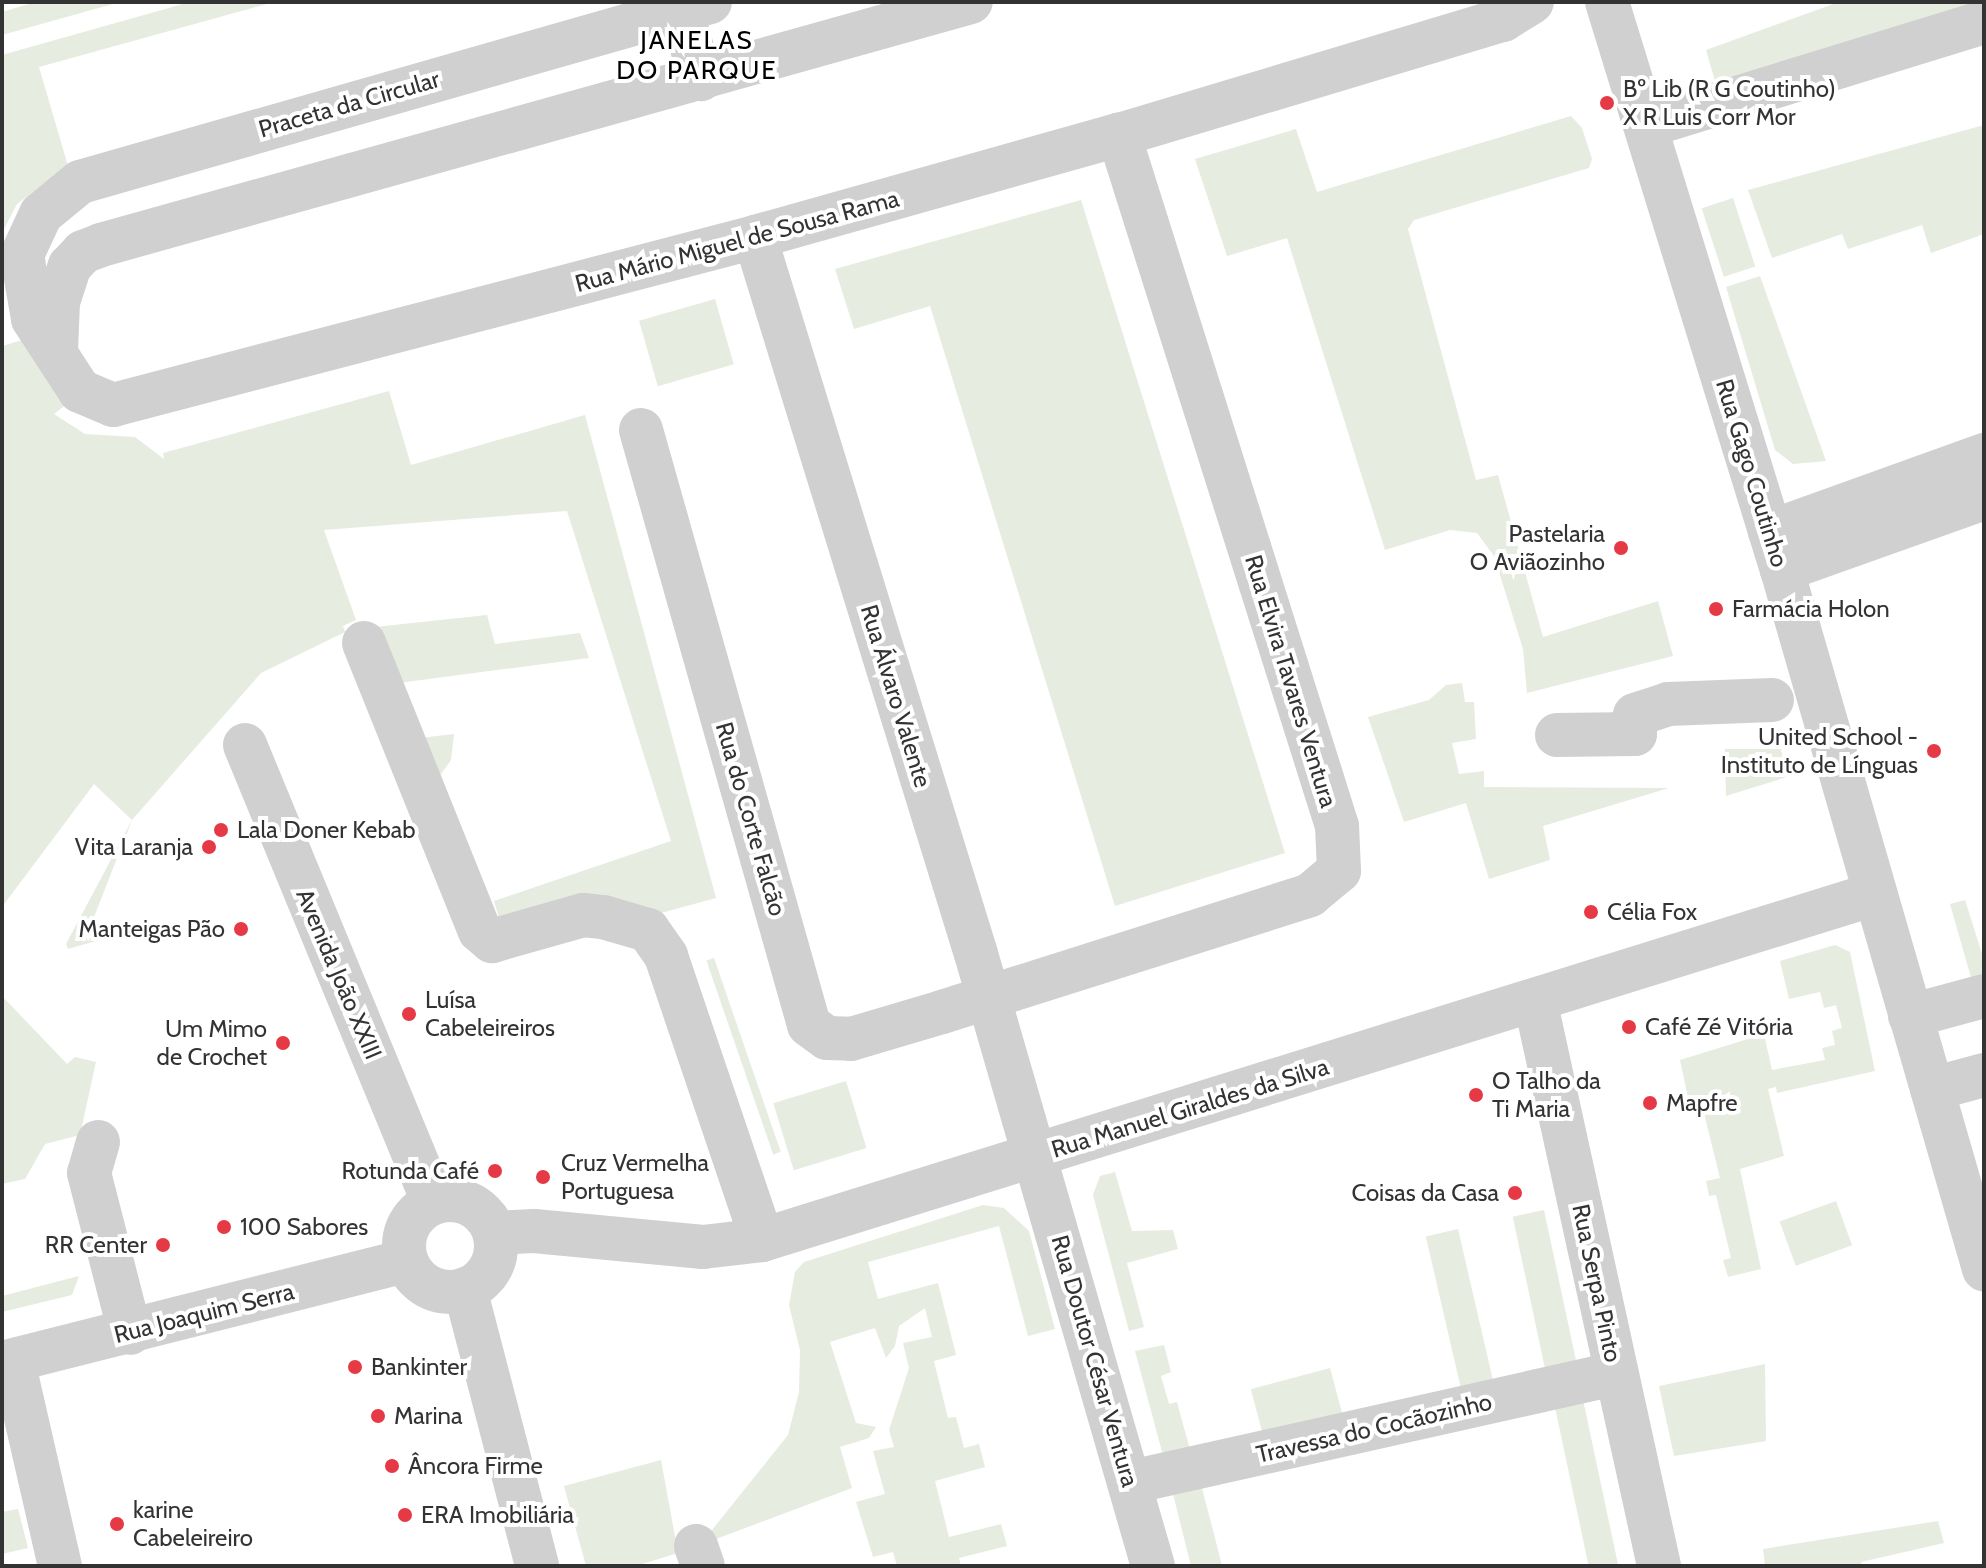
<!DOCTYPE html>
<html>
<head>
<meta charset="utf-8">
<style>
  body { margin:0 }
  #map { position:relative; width:1986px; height:1568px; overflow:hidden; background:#fff; font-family:Cabin,sans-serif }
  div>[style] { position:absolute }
  .green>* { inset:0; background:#e6ecdf; transform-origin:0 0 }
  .minor>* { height:44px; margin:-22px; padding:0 22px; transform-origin:22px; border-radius:22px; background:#d0d0d0 }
  .minor>.ring { margin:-22px; padding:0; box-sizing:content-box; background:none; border:44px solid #d0d0d0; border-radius:50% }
  .dots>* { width:22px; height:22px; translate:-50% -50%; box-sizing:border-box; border:4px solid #fff; border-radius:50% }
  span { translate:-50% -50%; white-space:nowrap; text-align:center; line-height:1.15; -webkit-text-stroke:8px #fff; paint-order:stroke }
  .poi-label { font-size:24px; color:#333 }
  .left { translate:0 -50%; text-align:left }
  .right { translate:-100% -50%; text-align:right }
  .street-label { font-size:24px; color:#333 }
  .neighbourhood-label { font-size:26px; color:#000; letter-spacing:2px }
  .frame { position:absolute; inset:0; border:4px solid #333; pointer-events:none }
</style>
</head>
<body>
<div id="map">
  <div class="green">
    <i style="clip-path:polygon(36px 2px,120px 2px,2px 35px,2px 12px)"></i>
    <i style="clip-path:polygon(190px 2px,274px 2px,39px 67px,68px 166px,17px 204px,2px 233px,2px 55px)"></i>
    <i style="clip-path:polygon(1839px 2px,1984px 2px,1717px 88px,1706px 50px)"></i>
    <i style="clip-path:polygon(1571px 116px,1582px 128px,1592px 159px,1589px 168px,1414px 220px,1408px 229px,1476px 480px,1498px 475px,1543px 637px,1658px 601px,1673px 656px,1527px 693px,1523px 649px,1494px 556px,1477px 533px,1450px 530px,1385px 550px,1287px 238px,1227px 256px,1195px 159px,1296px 129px,1317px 192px)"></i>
    <i style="clip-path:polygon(1984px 125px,1984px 234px,1931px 253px,1922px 225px,1848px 249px,1842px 234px,1772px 258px,1748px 190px)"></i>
    <i style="left:1733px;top:198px;width:72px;height:33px;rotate:72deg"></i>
    <i style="clip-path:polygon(1081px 200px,1285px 853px,1115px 906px,930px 306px,854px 329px,835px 269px)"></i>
    <i style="clip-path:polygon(1760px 276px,1826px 461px,1793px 464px,1775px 450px,1726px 287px)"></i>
    <i style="left:715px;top:299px;width:68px;height:79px;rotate:74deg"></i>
    <i style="clip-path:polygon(26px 339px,67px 404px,54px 414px,85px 434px,135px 437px,164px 459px,163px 453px,389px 391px,411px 465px,585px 415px,716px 898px,650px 916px,500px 921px,494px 901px,671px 841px,567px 511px,324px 530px,356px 620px,343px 626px,345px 632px,261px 673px,132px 820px,92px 922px,96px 941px,68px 949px,66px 944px,132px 820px,94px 784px,2px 907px,2px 346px)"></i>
    <i style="clip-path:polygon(487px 615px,495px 644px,580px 633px,589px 658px,391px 684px,375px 627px)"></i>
    <i style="clip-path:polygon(1462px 683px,1465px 702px,1474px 702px,1476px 739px,1452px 743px,1459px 774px,1484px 771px,1484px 787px,1669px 788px,1543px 826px,1550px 860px,1489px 879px,1466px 803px,1404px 822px,1368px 717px,1429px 700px,1446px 685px)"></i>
    <i style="clip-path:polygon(454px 734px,451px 760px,432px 787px,411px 739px)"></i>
    <i style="clip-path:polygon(1725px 749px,1781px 749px,1787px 777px,1726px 796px)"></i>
    <i style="clip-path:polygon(1965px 900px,1984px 960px,1984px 986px,1974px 988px,1950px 904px)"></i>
    <i style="clip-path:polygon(1835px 945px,1850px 952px,1875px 1071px,1777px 1093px,1776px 1087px,1768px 1089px,1784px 1156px,1740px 1169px,1761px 1269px,1728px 1277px,1723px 1260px,1731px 1258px,1716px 1195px,1709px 1196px,1706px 1181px,1720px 1178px,1702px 1105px,1690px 1107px,1680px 1060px,1764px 1034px,1772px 1070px,1825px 1060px,1822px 1048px,1835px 1045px,1832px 1031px,1842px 1028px,1836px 1005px,1824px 1008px,1820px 992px,1789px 999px,1780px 961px)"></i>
    <i style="left:714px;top:958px;width:205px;height:8px;rotate:71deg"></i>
    <i style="clip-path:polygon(2px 996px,67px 1064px,75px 1057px,96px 1062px,80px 1135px,45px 1144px,25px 1179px,2px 1184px)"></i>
    <i style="left:846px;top:1081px;width:70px;height:76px;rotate:73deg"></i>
    <i style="clip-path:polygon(1115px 1172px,1132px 1231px,1173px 1230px,1178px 1249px,1127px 1263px,1144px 1327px,1129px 1331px,1093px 1195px,1100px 1176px)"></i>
    <i style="left:1836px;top:1201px;width:47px;height:60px;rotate:70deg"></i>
    <i style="clip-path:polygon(983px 1205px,1004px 1208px,1029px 1231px,1055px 1329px,1028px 1336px,999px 1226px,868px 1262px,878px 1299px,938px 1283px,956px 1355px,934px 1361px,948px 1418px,956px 1417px,964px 1448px,979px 1444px,985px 1467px,935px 1481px,949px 1537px,1001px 1524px,1007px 1546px,959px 1558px,961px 1566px,897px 1566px,893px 1552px,873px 1557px,856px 1502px,885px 1494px,873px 1451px,894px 1447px,889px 1430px,909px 1368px,903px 1343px,932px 1337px,925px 1308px,899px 1326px,895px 1346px,886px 1358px,875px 1328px,830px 1342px,856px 1423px,876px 1427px,869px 1438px,840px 1447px,852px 1488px,700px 1545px,788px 1435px,799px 1392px,800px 1350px,789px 1305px,795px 1272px,804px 1262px)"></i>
    <i style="left:1544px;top:1210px;width:160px;height:32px;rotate:78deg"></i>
    <i style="left:1458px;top:1229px;width:164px;height:33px;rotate:77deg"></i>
    <i style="clip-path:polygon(79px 1276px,72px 1295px,2px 1312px,2px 1296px)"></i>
    <i style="clip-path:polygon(1164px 1345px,1171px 1372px,1161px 1376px,1169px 1404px,1177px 1402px,1192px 1457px,1165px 1463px,1135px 1351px)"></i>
    <i style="clip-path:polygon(1765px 1364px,1766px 1441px,1674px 1456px,1659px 1386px)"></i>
    <i style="left:1330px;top:1368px;width:56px;height:82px;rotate:75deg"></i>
    <i style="left:1582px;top:1395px;width:175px;height:29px;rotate:78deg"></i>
    <i style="clip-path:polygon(661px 1460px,678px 1553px,636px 1566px,586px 1566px,564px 1486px)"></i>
    <i style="clip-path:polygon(1199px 1477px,1214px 1534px,1222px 1566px,1191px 1566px,1171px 1486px)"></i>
    <i style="clip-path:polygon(18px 1509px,28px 1548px,2px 1554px,2px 1512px)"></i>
    <i style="clip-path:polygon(1938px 1521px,1944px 1543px,1861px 1562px,1862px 1566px,1765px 1566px,1763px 1549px)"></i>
  </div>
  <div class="minor">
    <i style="left:710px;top:2px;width:655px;rotate:164.05deg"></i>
    <i style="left:80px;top:182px;width:50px;rotate:140.6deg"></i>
    <i style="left:41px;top:214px;width:45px;rotate:114.9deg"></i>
    <i style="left:22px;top:255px;width:65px;rotate:80.2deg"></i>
    <i style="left:33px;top:319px;width:86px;rotate:56.9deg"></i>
    <i style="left:80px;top:391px;width:36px;rotate:23deg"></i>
    <i style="left:113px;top:405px;width:664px;rotate:-14.66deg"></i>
    <i style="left:755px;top:237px;width:378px;rotate:-15.7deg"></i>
    <i style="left:1119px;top:135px;width:401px;rotate:-16.7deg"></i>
    <i style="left:1503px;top:20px;width:34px;rotate:-32deg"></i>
    <i style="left:1607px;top:2px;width:594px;rotate:72.88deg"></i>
    <i style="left:1782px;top:570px;width:728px;rotate:73.88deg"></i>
    <i style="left:681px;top:10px;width:72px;rotate:73.8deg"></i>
    <i style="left:1646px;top:126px;width:354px;rotate:-17.1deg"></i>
    <i style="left:755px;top:237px;width:750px;rotate:72.87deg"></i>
    <i style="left:976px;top:954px;width:637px;rotate:73.87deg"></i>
    <i style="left:56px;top:351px;width:49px;rotate:-87.7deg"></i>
    <i style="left:58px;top:302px;width:38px;rotate:-72deg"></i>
    <i style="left:70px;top:266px;width:19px;rotate:-47deg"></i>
    <i style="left:83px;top:252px;width:19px;rotate:-21deg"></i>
    <i style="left:101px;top:245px;width:903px;rotate:-15.61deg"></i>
    <i style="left:641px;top:430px;width:618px;rotate:74.23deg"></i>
    <i style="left:809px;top:1025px;width:22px;rotate:36deg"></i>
    <i style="left:827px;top:1038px;width:24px;rotate:2deg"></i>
    <i style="left:851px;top:1039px;width:95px;rotate:-16.5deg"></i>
    <i style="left:942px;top:1012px;width:386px;rotate:-17.6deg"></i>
    <i style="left:1310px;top:895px;width:38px;rotate:-40deg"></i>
    <i style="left:1339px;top:871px;width:45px;rotate:-92.5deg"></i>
    <i style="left:1337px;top:826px;width:725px;rotate:-107.51deg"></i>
    <i style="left:1770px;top:532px;width:227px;rotate:-19.8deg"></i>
    <i style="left:1782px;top:570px;width:214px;rotate:-19.6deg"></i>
    <i style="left:364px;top:643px;width:310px;rotate:68.1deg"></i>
    <i style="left:480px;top:931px;width:16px;rotate:40deg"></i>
    <i style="left:492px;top:941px;width:95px;rotate:-15.9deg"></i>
    <i style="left:583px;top:915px;width:20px;rotate:6deg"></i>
    <i style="left:603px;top:917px;width:47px;rotate:16.1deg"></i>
    <i style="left:648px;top:930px;width:32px;rotate:55deg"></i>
    <i style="left:666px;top:956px;width:300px;rotate:71.3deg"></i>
    <i style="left:1557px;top:735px;width:78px;rotate:-0.7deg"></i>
    <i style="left:1635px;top:734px;width:19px;rotate:-90deg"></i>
    <i style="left:1635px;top:715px;width:35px;rotate:-18deg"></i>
    <i style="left:1668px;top:704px;width:104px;rotate:-2.2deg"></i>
    <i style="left:245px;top:745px;width:495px;rotate:67.6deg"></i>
    <i style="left:1535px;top:1000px;width:579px;rotate:77.64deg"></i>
    <i style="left:1910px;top:1016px;width:77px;rotate:-15.1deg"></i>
    <i style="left:1932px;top:1089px;width:54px;rotate:-15.1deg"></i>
    <i style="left:98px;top:1142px;width:32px;rotate:106deg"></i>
    <i style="left:89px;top:1173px;width:165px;rotate:75.6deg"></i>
    <i class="ring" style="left:404px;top:1200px;width:48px;height:48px"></i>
    <i style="left:495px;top:1233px;width:39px;rotate:-3deg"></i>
    <i style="left:534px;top:1231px;width:170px;rotate:5.4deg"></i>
    <i style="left:703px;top:1247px;width:59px;rotate:-6.8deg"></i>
    <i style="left:762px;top:1240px;width:1165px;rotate:-17.28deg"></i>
    <i style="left:465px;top:1289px;width:286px;rotate:75.4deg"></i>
    <i style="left:13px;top:1361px;width:210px;rotate:77.1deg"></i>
    <i style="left:2px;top:1363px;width:417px;rotate:-14.2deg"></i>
    <i style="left:1131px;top:1482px;width:497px;rotate:-12.6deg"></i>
    <i style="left:696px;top:1546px;width:21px;rotate:71deg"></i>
  </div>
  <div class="dots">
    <i style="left:1607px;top:103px;background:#e63946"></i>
    <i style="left:1621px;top:548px;background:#e63946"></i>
    <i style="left:1716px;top:609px;background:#e63946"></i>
    <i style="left:1934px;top:751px;background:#e63946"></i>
    <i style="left:221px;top:830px;background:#e63946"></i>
    <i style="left:209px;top:847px;background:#e63946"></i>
    <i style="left:1591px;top:912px;background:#e63946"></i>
    <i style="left:241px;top:929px;background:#e63946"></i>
    <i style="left:409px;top:1014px;background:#e63946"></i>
    <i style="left:1629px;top:1027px;background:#e63946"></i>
    <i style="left:283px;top:1043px;background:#e63946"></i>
    <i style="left:1476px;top:1095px;background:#e63946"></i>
    <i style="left:1650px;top:1103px;background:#e63946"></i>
    <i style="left:495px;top:1171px;background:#e63946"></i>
    <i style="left:543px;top:1177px;background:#e63946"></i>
    <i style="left:1515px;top:1193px;background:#e63946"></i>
    <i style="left:224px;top:1227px;background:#e63946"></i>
    <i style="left:163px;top:1245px;background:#e63946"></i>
    <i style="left:355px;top:1367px;background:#e63946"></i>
    <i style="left:378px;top:1416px;background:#e63946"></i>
    <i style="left:392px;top:1466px;background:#e63946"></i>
    <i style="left:405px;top:1515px;background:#e63946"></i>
    <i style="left:117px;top:1524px;background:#e63946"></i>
  </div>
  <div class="poi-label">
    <span class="left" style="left:1623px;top:103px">Bº Lib (R G Coutinho)<br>X R Luis Corr Mor</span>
    <span class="right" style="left:1605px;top:548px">Pastelaria<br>O Aviãozinho</span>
    <span class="left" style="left:1732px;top:609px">Farmácia Holon</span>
    <span class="right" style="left:1918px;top:751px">United School -<br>Instituto de Línguas</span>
    <span class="left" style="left:237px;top:830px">Lala Doner Kebab</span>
    <span class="right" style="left:193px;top:847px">Vita Laranja</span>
    <span class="left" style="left:1607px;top:912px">Célia Fox</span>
    <span class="right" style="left:225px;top:929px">Manteigas Pão</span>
    <span class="left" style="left:425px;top:1014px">Luísa<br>Cabeleireiros</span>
    <span class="left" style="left:1645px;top:1027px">Café Zé Vitória</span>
    <span class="right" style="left:267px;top:1043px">Um Mimo<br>de Crochet</span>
    <span class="left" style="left:1492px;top:1095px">O Talho da<br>Ti Maria</span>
    <span class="left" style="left:1666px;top:1103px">Mapfre</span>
    <span class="left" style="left:561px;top:1177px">Cruz Vermelha<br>Portuguesa</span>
    <span class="right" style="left:479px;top:1171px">Rotunda Café</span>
    <span class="right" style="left:1499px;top:1193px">Coisas da Casa</span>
    <span class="left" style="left:240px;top:1227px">100 Sabores</span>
    <span class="right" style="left:147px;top:1245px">RR Center</span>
    <span class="left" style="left:371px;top:1367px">Bankinter</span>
    <span class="left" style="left:394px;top:1416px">Marina</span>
    <span class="left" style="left:408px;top:1466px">Âncora Firme</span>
    <span class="left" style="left:133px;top:1524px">karine<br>Cabeleireiro</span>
    <span class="left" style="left:421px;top:1515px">ERA Imobiliária</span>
  </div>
  <div class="street-label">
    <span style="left:349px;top:104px;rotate:-16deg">Praceta da Circular</span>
    <span style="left:737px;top:241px;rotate:-15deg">Rua Mário Miguel de Sousa Rama</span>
    <span style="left:1752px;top:473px;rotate:73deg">Rua Gago Coutinho</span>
    <span style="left:1291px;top:681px;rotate:73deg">Rua Elvira Tavares Ventura</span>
    <span style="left:896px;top:696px;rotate:73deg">Rua Álvaro Valente</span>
    <span style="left:751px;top:819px;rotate:74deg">Rua do Corte Falcão</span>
    <span style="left:339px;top:974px;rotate:67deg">Avenida João XXIII</span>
    <span style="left:1190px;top:1108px;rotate:-17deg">Rua Manuel Giraldes da Silva</span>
    <span style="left:1597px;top:1283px;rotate:78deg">Rua Serpa Pinto</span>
    <span style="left:204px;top:1313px;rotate:-14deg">Rua Joaquim Serra</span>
    <span style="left:1095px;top:1361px;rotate:74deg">Rua Doutor César Ventura</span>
    <span style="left:1374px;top:1428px;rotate:-13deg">Travessa do Cocãozinho</span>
  </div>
  <div class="neighbourhood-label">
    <span style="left:697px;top:56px">JANELAS<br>DO PARQUE</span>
  </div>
  <div class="frame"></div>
</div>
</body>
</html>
